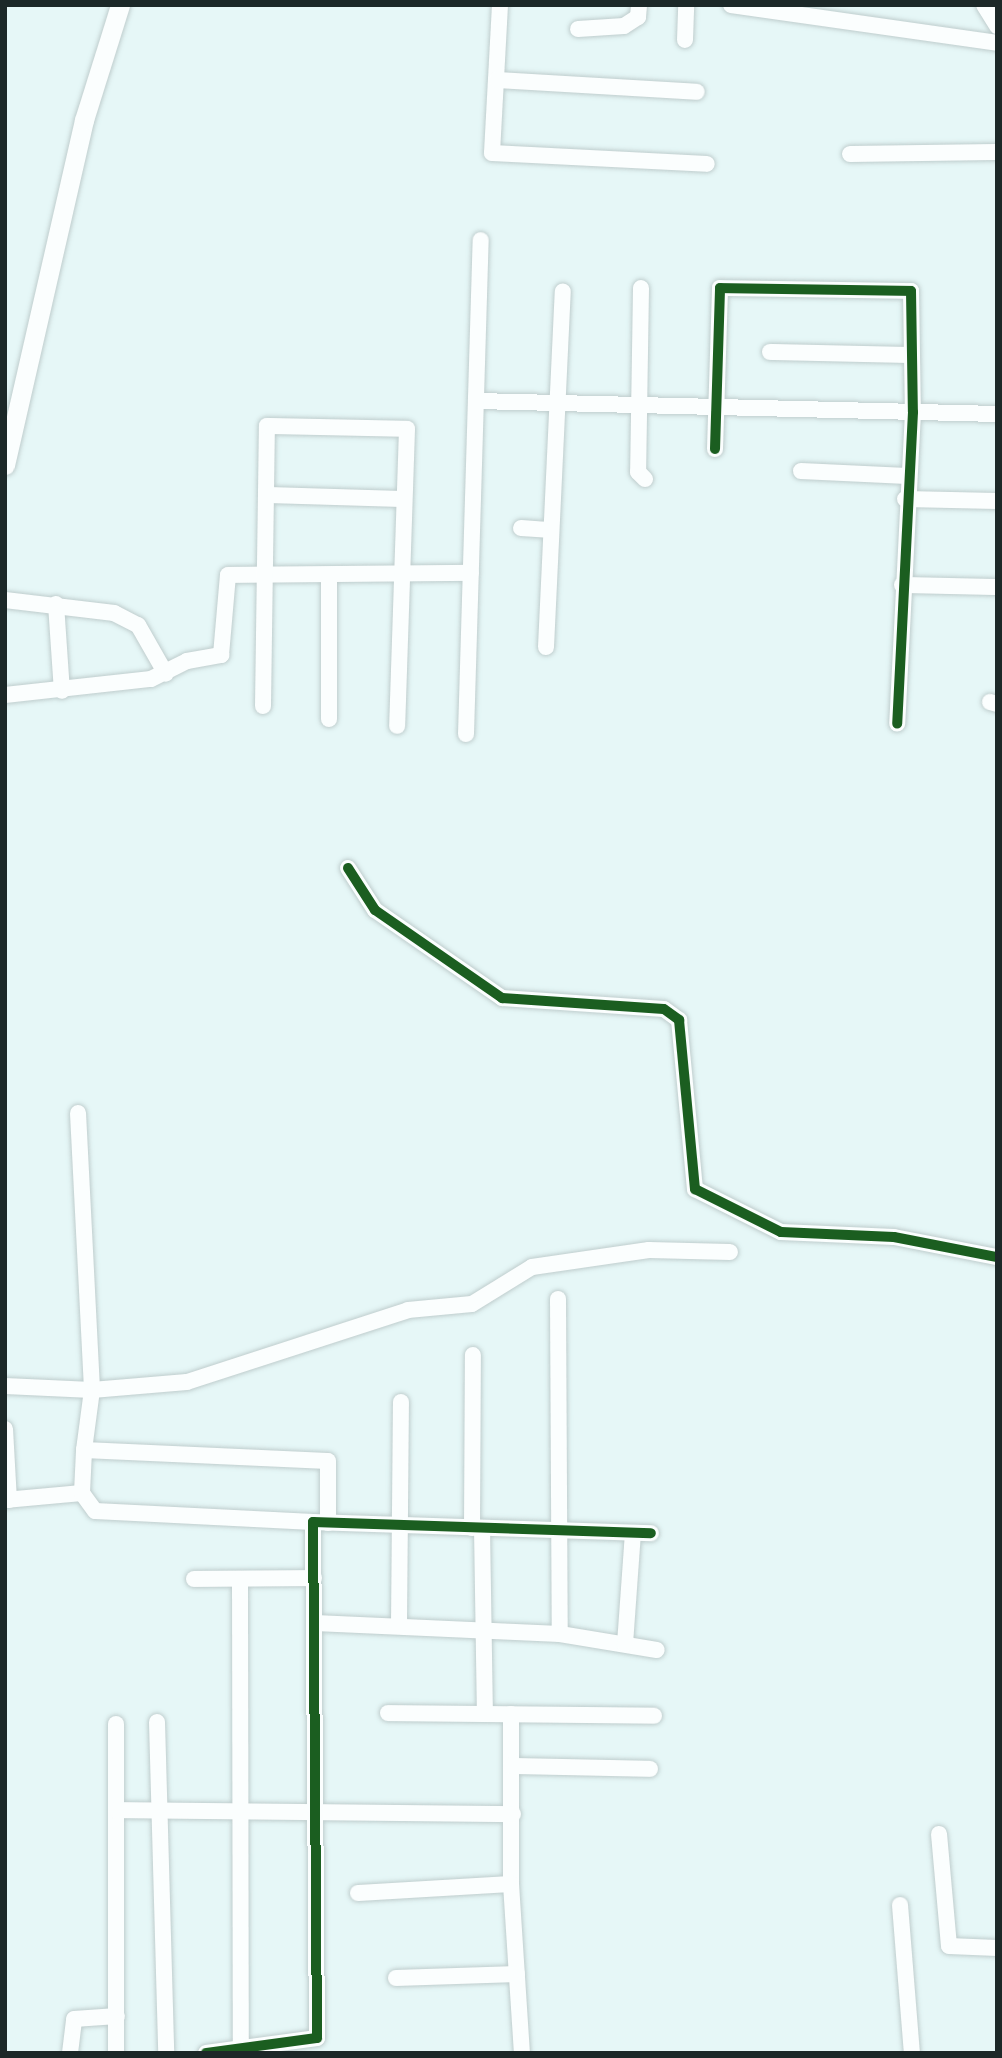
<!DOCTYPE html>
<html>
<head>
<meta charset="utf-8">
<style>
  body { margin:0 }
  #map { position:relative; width:1002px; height:2058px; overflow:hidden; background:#e6f7f7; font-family:Roboto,sans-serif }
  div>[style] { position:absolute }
  .roads { filter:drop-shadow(0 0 2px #bfcdcd) drop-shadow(0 0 2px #bfcdcd) }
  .minor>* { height:16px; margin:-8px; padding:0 8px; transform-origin:8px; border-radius:8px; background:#fbfefe }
  .tertiary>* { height:19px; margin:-9.5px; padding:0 9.5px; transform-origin:9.5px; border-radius:9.5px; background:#fbfefe }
  .cycleway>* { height:10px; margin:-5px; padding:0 5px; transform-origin:5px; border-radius:5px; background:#1b5e20 }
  span { translate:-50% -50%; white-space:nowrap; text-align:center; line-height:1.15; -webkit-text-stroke:5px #fff; paint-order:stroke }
  .frame { position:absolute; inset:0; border:7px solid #1c2828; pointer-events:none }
</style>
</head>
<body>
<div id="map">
  <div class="roads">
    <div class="minor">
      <i style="left:500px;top:5px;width:148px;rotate:93.1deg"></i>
      <i style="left:492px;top:153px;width:215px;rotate:2.9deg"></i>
      <i style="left:731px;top:5px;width:269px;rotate:8.1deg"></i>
      <i style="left:984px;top:5px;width:25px;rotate:58deg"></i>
      <i style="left:578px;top:29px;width:46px;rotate:-3.7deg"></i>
      <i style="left:624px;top:26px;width:17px;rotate:-33deg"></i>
      <i style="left:638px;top:17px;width:12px;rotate:-85deg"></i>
      <i style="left:685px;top:40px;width:35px;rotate:-88deg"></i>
      <i style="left:497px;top:80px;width:200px;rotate:3.4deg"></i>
      <i style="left:850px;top:154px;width:147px;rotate:-0.8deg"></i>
      <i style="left:641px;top:288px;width:184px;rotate:90.9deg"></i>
      <i style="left:638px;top:472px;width:10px;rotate:45deg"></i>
      <i style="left:770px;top:352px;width:142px;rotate:1.2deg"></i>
      <i style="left:477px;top:401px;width:520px;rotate:1.43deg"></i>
      <i style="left:715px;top:449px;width:161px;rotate:-88.2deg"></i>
      <i style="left:720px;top:288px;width:191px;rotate:0.9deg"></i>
      <i style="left:911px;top:291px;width:121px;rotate:89.1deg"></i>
      <i style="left:913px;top:412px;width:312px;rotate:92.9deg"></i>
      <i style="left:801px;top:471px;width:106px;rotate:2.7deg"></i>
      <i style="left:268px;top:495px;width:134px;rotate:1.7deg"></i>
      <i style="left:905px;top:499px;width:92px;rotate:1.2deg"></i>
      <i style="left:521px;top:528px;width:27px;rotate:4deg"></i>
      <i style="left:902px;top:585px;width:95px;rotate:1.2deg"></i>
      <i style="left:5px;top:600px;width:110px;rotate:6.8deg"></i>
      <i style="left:114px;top:613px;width:27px;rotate:27deg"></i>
      <i style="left:138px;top:625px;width:56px;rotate:60.3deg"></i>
      <i style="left:56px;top:604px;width:87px;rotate:86.1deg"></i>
      <i style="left:546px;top:647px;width:356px;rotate:-87.3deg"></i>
      <i style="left:5px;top:695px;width:147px;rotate:-6.3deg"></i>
      <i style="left:151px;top:679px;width:40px;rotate:-26.6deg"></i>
      <i style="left:187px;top:661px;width:35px;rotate:-10deg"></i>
      <i style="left:221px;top:655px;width:80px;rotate:-85deg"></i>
      <i style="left:228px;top:575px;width:243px;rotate:-0.5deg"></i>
      <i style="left:990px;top:702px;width:7px;rotate:16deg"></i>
      <i style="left:263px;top:706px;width:280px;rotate:-89.2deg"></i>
      <i style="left:267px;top:426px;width:140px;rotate:1.2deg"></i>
      <i style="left:407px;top:429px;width:297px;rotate:91.9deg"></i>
      <i style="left:329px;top:719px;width:144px;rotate:-90deg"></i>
      <i style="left:466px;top:734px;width:494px;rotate:-88.3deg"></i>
      <i style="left:348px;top:868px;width:50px;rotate:57.3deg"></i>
      <i style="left:375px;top:910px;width:155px;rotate:34.7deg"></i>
      <i style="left:502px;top:998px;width:162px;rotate:3.9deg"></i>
      <i style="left:664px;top:1009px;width:19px;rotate:36deg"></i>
      <i style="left:679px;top:1020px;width:170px;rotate:84.6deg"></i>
      <i style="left:695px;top:1189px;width:96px;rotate:26.6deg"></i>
      <i style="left:781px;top:1232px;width:113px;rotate:2.5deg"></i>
      <i style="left:894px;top:1237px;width:105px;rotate:11deg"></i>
      <i style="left:78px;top:1113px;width:277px;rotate:87.1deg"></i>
      <i style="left:92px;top:1390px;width:61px;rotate:97.6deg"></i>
      <i style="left:558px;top:1299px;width:335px;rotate:89.7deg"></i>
      <i style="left:5px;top:1386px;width:87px;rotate:2.6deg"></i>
      <i style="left:92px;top:1390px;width:95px;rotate:-4.8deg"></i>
      <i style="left:187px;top:1382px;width:232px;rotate:-18deg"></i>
      <i style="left:408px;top:1310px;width:64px;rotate:-5.4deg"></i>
      <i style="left:472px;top:1304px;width:70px;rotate:-31.7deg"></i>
      <i style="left:532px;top:1267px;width:118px;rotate:-8.3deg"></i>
      <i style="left:649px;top:1250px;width:81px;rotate:1.4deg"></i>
      <i style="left:5px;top:1429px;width:71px;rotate:86.8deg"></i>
      <i style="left:5px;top:1500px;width:77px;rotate:-5.2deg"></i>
      <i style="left:313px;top:1522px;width:218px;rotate:-177.1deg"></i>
      <i style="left:95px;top:1511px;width:22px;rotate:-126deg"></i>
      <i style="left:82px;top:1493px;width:43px;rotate:-87.3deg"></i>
      <i style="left:84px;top:1450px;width:244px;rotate:2.6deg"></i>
      <i style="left:328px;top:1461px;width:62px;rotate:90deg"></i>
      <i style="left:472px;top:1528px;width:173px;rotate:-89.7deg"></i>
      <i style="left:482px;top:1528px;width:186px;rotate:89.1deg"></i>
      <i style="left:194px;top:1579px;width:120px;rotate:-0.5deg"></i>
      <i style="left:240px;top:1579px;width:465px;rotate:89.9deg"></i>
      <i style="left:315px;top:1623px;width:245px;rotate:2.6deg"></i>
      <i style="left:560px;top:1634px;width:98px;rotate:9.4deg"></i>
      <i style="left:399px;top:1625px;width:223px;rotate:-89.5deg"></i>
      <i style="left:625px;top:1644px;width:111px;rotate:-85.9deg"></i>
      <i style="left:388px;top:1713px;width:266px;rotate:0.6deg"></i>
      <i style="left:511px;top:1714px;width:170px;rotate:90deg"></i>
      <i style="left:511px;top:1884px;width:169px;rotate:86.3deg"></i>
      <i style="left:157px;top:1722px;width:331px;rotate:88.4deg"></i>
      <i style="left:116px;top:1724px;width:329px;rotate:90deg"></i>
      <i style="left:511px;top:1766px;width:139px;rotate:1.2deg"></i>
      <i style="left:116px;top:1810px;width:397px;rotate:0.6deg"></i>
      <i style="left:939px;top:1834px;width:112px;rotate:84.9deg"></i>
      <i style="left:949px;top:1946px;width:48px;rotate:2.4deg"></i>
      <i style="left:358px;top:1893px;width:153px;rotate:-3.4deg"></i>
      <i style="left:900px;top:1905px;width:148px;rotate:85.4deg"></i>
      <i style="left:396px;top:1978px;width:121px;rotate:-1.9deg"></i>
      <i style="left:70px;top:2053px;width:34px;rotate:-83deg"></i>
      <i style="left:74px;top:2019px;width:43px;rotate:-4deg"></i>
      <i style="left:206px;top:2053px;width:112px;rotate:-7.7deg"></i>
      <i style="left:317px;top:2038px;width:516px;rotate:-90.44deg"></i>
      <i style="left:313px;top:1522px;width:338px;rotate:1.9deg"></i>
    </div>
    <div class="tertiary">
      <i style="left:5px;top:465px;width:354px;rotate:-77.1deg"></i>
      <i style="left:84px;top:120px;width:121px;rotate:-72.6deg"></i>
    </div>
  </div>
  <div class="cycleway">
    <i style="left:715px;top:449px;width:161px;rotate:-88.2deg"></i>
    <i style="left:720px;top:288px;width:191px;rotate:0.9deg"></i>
    <i style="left:911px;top:291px;width:121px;rotate:89.1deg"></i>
    <i style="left:913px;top:412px;width:312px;rotate:92.9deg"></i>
    <i style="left:348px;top:868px;width:50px;rotate:57.3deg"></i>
    <i style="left:375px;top:910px;width:155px;rotate:34.7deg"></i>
    <i style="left:502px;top:998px;width:162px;rotate:3.9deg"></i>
    <i style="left:664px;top:1009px;width:19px;rotate:36deg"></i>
    <i style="left:679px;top:1020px;width:170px;rotate:84.6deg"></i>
    <i style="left:695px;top:1189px;width:96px;rotate:26.6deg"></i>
    <i style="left:781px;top:1232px;width:113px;rotate:2.5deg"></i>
    <i style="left:894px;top:1237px;width:105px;rotate:11deg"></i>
    <i style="left:206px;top:2053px;width:112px;rotate:-7.7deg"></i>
    <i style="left:317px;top:2038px;width:516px;rotate:-90.44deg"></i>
    <i style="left:313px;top:1522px;width:338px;rotate:1.9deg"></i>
  </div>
  <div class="frame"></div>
</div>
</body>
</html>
